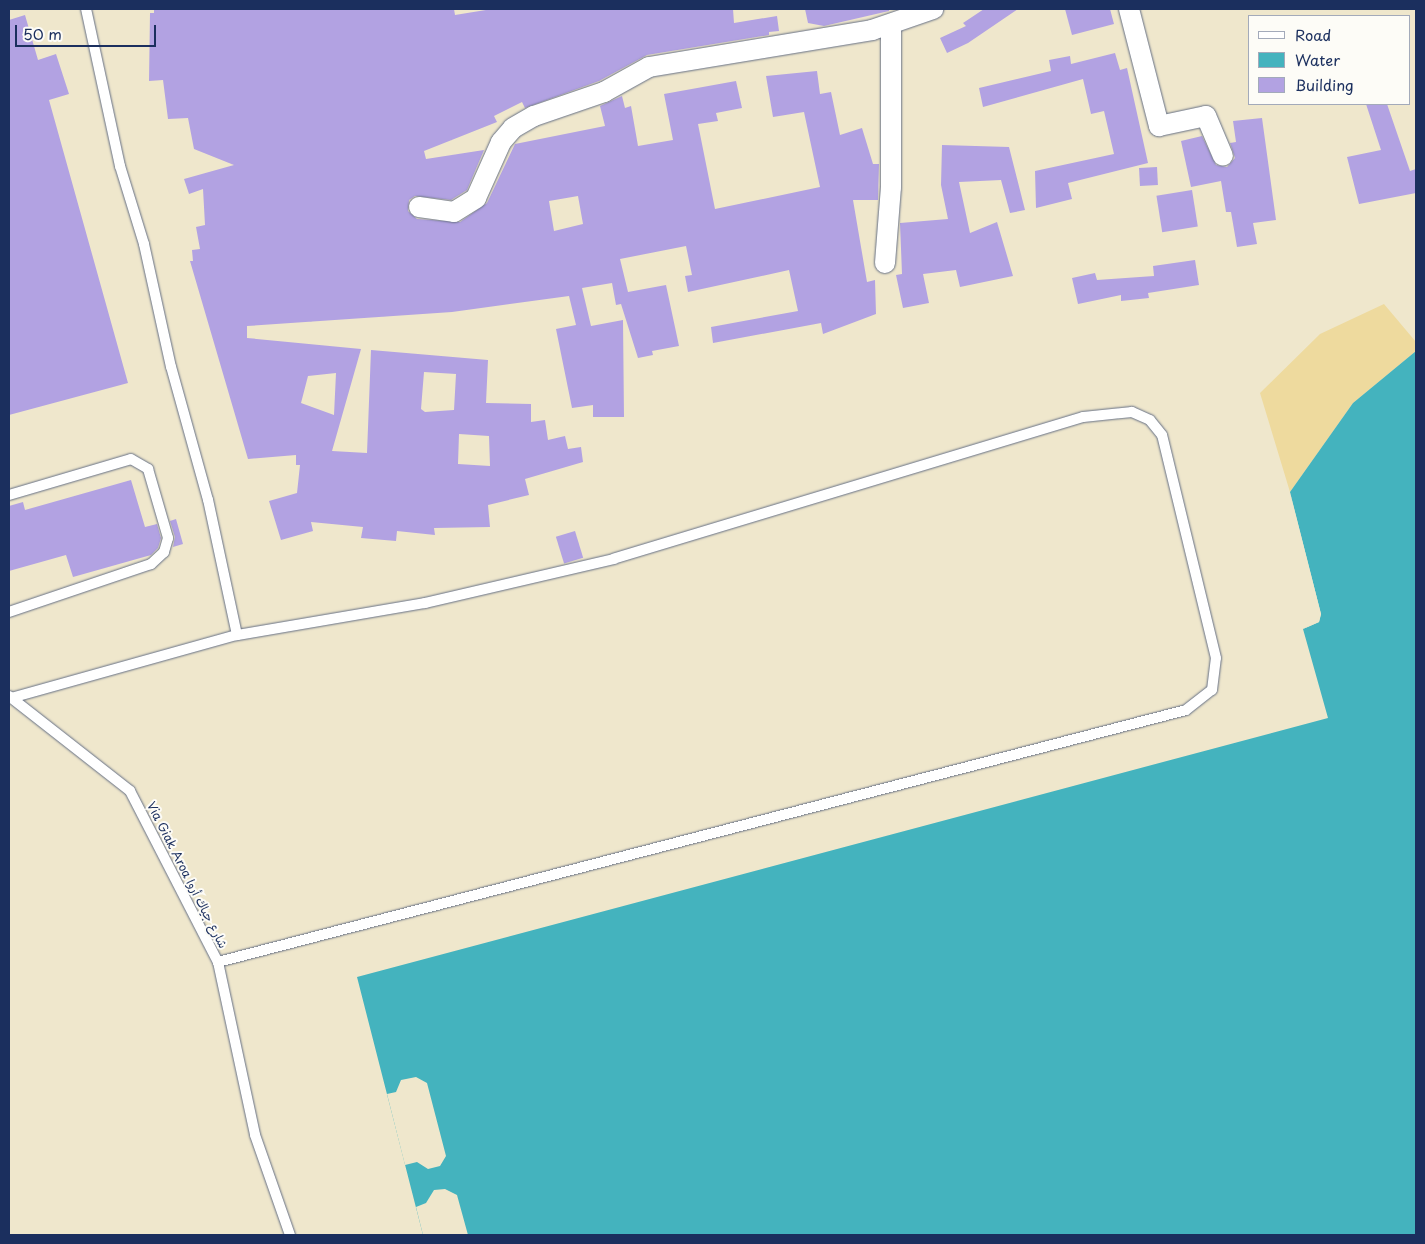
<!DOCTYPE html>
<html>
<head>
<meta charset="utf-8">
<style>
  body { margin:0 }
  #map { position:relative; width:1425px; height:1244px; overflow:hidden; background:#efe7cc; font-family:"Playpen Sans","Playpen Sans Arabic",sans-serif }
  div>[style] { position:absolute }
  .sand>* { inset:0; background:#eeda9e }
  .water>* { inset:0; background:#44b3be }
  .pier>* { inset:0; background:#efe7cc }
  .building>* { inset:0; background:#b2a2e2; transform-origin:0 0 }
  .roads { filter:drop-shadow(0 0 1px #656f84) drop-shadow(0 0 1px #656f84) }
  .service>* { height:10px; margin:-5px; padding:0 5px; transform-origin:5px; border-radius:5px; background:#fff }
  .minor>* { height:20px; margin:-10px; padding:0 10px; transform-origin:10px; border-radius:10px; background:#fff }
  span { translate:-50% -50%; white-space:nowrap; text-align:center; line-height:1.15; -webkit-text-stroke:4px #fdfcf7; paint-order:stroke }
  .street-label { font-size:12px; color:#1b2f5e }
  .frame { position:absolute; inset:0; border:10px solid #1b2f5e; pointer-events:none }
  .legend { position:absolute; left:1248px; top:15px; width:162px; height:90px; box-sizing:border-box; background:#fdfcf7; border:1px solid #a3aaba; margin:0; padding:6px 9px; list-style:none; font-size:15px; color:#1b2f5e }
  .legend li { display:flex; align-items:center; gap:10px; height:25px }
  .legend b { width:25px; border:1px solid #a3aaba }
  .scale { position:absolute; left:15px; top:25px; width:141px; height:22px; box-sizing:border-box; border:2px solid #1b2f5e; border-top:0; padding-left:6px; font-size:15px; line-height:18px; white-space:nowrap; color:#1b2f5e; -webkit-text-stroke:4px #fdfcf7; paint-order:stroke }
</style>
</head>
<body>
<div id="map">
  <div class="sand">
    <i style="clip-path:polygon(1384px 304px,1416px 342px,1416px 351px,1353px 403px,1290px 492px,1260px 393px,1320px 334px)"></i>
  </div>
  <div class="water">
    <i style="clip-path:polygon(1416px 351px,1416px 1235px,423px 1235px,357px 977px,1328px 718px,1303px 629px,1319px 622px,1321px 614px,1290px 492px,1353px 403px)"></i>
  </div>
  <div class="pier">
    <i style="clip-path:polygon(1289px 489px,1321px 614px,1319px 622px,1303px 629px,1317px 621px,1318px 614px)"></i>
    <i style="clip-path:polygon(416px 1077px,427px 1083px,446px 1156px,440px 1166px,428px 1169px,417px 1162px,405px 1165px,387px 1094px,396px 1092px,401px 1080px)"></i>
    <i style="clip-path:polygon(445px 1189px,457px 1195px,468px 1235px,423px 1235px,416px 1207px,426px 1203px,434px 1190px)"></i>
  </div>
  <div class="building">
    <i style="clip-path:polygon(evenodd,154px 9px,454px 9px,455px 15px,492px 9px,733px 9px,734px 23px,777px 16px,779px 31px,769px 32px,769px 35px,647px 55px,599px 81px,525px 108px,522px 102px,494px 116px,497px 122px,424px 151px,426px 159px,484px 150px,467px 190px,451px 200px,415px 196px,409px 200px,408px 211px,417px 219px,460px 222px,487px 203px,515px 144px,605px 126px,600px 106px,622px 96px,625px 108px,631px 106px,638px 146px,673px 140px,664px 94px,736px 81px,742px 108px,716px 113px,718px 121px,698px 124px,715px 209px,820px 187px,804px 112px,773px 117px,766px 76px,817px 71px,820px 94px,831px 92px,840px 135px,862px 128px,873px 164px,879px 164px,878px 200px,853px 200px,867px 282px,875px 280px,876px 314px,823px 334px,821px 323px,713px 343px,711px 327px,798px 311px,789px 270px,688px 292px,685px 276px,692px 275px,686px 246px,620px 259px,628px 292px,666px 285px,679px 346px,652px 351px,653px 355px,638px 358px,621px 304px,616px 305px,612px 283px,582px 288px,591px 326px,623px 320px,624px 417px,593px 417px,593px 405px,572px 408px,556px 329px,576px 325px,569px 296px,452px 312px,247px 326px,247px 338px,361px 349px,332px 451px,367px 453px,371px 350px,488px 360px,486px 403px,531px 404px,531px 422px,545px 420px,548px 440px,565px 436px,568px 449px,581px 447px,583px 462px,525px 479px,529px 495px,488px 505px,490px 527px,434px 528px,435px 535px,397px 531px,396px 541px,361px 538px,363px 527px,311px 522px,313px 531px,281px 540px,269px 501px,297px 493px,300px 465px,296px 465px,296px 455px,248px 459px,190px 261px,193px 261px,192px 250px,200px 249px,196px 227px,205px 225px,203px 189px,189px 194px,184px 179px,234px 165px,194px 149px,188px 118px,168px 119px,163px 80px,149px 81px,150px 13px,154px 13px,154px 9px,578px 196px,583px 224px,554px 231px,549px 201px,578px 196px,154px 9px,424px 372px,456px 374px,454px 410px,425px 412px,421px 409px,424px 372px,154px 9px,336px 373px,334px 415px,301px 403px,308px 376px,336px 373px,154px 9px,459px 434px,489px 436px,490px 466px,458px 464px,459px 434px)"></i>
    <i style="clip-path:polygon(805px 9px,889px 9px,889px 11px,824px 26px,808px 23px)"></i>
    <i style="clip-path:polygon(984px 9px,1018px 9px,968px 43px,947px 53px,940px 38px,966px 26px,963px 23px)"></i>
    <i style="clip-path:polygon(1065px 9px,1110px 9px,1114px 24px,1072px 35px)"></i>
    <i style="clip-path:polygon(25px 15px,38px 60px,56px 54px,69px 94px,49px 100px,128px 383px,9px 415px,9px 20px)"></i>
    <i style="clip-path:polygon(1115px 53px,1120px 70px,1127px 68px,1148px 163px,1068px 183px,1072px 199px,1036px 208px,1035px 171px,1114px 154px,1104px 111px,1091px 114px,1083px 79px,983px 107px,979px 88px,1051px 71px,1049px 60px,1070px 56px,1071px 64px)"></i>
    <i style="clip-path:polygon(1366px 104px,1387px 104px,1410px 171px,1416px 169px,1416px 193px,1359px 204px,1347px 157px,1381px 150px)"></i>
    <i style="clip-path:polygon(1262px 118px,1276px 220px,1253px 223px,1257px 244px,1237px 247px,1231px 212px,1226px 212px,1221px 181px,1191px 187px,1181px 141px,1202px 136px,1216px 165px,1227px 167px,1235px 158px,1230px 143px,1236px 142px,1233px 121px)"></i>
    <i style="clip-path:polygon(942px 145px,1009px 147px,1025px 210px,1010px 213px,1001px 180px,959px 182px,970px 233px,997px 222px,1013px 276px,960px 287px,956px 270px,923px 274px,929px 303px,903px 308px,896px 275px,902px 274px,900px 223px,948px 219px,941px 185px)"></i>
    <i style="left:1157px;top:167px;width:18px;height:18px;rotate:87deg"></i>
    <i style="left:1192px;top:190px;width:37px;height:36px;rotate:81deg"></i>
    <i style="clip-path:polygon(1195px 260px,1199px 285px,1148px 293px,1149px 298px,1121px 301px,1121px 295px,1078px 304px,1072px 278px,1095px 273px,1097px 280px,1154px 276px,1153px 266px)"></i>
    <i style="clip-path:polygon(131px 480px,145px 527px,157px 524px,161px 538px,158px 548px,151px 555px,73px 577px,66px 555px,9px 571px,9px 506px,23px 502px,25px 510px)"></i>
    <i style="clip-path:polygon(176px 519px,183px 544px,173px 547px,175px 537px,170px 521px)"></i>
    <i style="left:575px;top:531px;width:28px;height:20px;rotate:73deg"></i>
  </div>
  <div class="roads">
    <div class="service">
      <i style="left:9px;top:495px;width:127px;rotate:-16.4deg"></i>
      <i style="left:131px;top:459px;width:20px;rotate:30deg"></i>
      <i style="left:148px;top:469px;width:72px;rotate:73.8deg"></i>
      <i style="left:168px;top:538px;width:15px;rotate:106deg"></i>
      <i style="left:164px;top:552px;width:18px;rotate:137deg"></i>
      <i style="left:151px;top:564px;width:150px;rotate:161.3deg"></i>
      <i style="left:9px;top:696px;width:154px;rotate:38.1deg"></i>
      <i style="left:130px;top:791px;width:192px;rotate:62.8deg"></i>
      <i style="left:218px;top:962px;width:177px;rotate:77.9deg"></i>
      <i style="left:255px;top:1135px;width:106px;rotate:70.7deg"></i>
      <i style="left:11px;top:698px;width:235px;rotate:-15.6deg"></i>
      <i style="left:237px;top:635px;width:138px;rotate:-102.1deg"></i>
      <i style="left:208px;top:500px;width:138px;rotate:-105.5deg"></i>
      <i style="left:171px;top:367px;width:126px;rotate:-102.4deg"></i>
      <i style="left:144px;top:244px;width:82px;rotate:-107.1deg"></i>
      <i style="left:120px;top:166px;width:161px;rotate:-102.2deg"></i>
      <i style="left:218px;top:962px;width:1000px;rotate:-14.59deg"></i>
      <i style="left:1186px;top:710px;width:33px;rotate:-38deg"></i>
      <i style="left:1212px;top:690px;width:32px;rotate:-83deg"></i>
      <i style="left:1216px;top:658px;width:229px;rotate:-103.6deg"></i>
      <i style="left:1162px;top:435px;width:19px;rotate:-129deg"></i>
      <i style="left:1150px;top:420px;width:20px;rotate:-156deg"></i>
      <i style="left:1132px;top:412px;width:49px;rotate:174.2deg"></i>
      <i style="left:1083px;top:417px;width:490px;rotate:163.2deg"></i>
      <i style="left:614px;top:559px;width:194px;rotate:166.9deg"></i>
      <i style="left:425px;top:603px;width:191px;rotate:170.3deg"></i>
    </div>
    <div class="minor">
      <i style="left:1129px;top:9px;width:121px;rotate:75.6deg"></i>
      <i style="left:1159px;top:126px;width:48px;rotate:-12deg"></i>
      <i style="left:1206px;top:116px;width:43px;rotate:67deg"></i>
      <i style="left:419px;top:207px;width:35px;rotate:8deg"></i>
      <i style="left:454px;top:212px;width:26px;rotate:-32deg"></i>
      <i style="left:476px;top:198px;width:61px;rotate:-65.9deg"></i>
      <i style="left:501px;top:142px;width:18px;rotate:-49deg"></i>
      <i style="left:513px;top:128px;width:24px;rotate:-30deg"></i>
      <i style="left:534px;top:116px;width:74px;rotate:-18.9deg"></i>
      <i style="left:604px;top:92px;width:51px;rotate:-29.1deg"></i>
      <i style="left:649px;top:67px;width:226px;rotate:-9.4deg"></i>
      <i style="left:872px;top:30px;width:65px;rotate:-19deg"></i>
      <i style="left:885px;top:263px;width:76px;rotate:-85.5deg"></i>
      <i style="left:891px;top:187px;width:162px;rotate:-90deg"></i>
    </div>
  </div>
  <div class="street-label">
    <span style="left:187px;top:875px;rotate:63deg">Via Giak Aroa شارع جياك أروا</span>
  </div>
  <div class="frame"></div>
  <ul class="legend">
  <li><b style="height:6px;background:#fff"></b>Road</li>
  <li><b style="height:14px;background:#44b3be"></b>Water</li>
  <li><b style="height:14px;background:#b2a2e2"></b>Building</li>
  </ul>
  <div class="scale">50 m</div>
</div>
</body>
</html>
